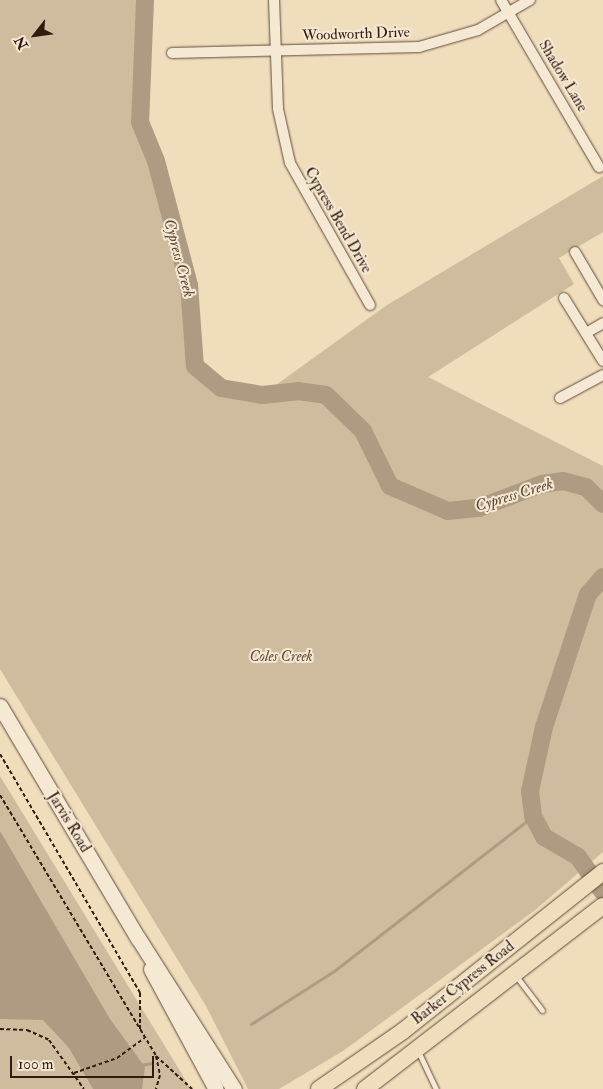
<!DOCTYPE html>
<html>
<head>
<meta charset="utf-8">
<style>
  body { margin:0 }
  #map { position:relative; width:603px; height:1089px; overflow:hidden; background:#efddbc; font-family:"IM FELL Double Pica",serif }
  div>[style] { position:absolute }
  .green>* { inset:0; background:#cfbc9f }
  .water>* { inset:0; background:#af9b81 }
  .stream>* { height:3px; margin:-1.5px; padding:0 1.5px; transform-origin:1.5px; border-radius:1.5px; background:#af9b81 }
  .river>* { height:18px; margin:-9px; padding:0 9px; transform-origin:9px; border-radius:9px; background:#af9b81 }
  .path>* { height:2px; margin-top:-1px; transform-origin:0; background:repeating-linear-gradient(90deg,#321a0f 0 4px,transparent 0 6.5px) }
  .roads { filter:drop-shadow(0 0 1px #614b3a) drop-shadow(0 0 1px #614b3a) }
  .lane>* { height:5px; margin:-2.5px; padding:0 2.5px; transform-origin:2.5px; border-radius:2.5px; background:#f5e9d3 }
  .street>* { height:10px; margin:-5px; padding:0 5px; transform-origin:5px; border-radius:5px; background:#f5e9d3 }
  .secondary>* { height:15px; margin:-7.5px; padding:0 7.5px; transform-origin:7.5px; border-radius:7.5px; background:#f5e9d3 }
  .primary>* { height:16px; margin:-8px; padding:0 8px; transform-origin:8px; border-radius:8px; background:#efddbc }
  span { translate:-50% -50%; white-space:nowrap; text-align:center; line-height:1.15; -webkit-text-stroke:4px #f5e9d3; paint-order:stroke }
  .street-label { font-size:15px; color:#321a0f }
  .park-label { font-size:15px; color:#614b3a; font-style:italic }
  .water-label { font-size:16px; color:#5e4737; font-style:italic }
  .north { position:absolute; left:10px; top:10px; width:50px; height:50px; -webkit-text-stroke:4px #f5e9d3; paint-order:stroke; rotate:240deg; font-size:14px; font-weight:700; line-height:20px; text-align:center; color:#321a0f }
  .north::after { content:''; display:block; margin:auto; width:18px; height:22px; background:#321a0f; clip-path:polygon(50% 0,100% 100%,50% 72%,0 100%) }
  .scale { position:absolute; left:10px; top:1056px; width:144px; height:22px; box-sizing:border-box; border:2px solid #321a0f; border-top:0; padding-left:6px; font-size:15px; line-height:18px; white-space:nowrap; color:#321a0f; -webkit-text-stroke:4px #f5e9d3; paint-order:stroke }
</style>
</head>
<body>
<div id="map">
  <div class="green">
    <i style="clip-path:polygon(0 0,145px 0,140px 122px,156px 161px,189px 285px,195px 366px,221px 388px,262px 395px,387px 305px,603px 176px,603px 232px,559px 258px,574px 284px,428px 377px,603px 466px,603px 852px,534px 911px,343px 1051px,279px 1089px,248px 1089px,206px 1006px,0 669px)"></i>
    <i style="clip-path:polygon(0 776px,191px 1089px,0 1089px)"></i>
  </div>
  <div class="water">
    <i style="clip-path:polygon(0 831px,110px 1019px,145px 1067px,142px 1089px,93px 1089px,69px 1048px,43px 1020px,0 1019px)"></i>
  </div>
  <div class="stream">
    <i style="left:251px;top:1024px;width:98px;rotate:-32.6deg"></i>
    <i style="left:334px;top:971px;width:252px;rotate:-37.9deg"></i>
    <i style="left:141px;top:1065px;width:11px;rotate:-10deg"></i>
  </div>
  <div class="river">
    <i style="left:145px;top:0;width:122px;rotate:92.3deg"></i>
    <i style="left:140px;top:122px;width:42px;rotate:67.7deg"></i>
    <i style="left:156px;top:161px;width:128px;rotate:75.1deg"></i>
    <i style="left:189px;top:285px;width:81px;rotate:85.8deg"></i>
    <i style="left:195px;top:366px;width:34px;rotate:40deg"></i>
    <i style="left:221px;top:388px;width:42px;rotate:9.7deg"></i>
    <i style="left:262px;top:395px;width:36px;rotate:-6deg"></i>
    <i style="left:298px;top:391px;width:28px;rotate:8deg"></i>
    <i style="left:326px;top:395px;width:52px;rotate:44.2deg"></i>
    <i style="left:363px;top:431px;width:61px;rotate:63.9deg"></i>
    <i style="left:390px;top:486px;width:63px;rotate:23.3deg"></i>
    <i style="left:448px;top:511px;width:31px;rotate:-6deg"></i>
    <i style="left:479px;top:508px;width:67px;rotate:-20.9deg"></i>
    <i style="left:542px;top:484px;width:21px;rotate:-8deg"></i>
    <i style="left:563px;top:481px;width:24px;rotate:15deg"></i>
    <i style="left:586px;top:487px;width:24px;rotate:45deg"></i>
    <i style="left:603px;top:577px;width:23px;rotate:131deg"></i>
    <i style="left:588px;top:594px;width:140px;rotate:108.3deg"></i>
    <i style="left:544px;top:727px;width:66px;rotate:102.3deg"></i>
    <i style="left:530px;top:791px;width:25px;rotate:83deg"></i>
    <i style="left:533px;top:816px;width:24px;rotate:62deg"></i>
    <i style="left:544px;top:837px;width:39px;rotate:30deg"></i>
    <i style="left:578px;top:857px;width:43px;rotate:54.5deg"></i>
  </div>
  <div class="path">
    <i style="left:0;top:754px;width:277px;rotate:59.6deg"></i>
    <i style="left:140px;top:993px;width:36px;rotate:90deg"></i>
    <i style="left:0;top:795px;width:304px;rotate:59.1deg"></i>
    <i style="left:156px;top:1056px;width:49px;rotate:42.5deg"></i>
    <i style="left:0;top:1029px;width:27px;rotate:2deg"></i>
    <i style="left:27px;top:1030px;width:24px;rotate:24deg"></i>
    <i style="left:49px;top:1040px;width:60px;rotate:54.5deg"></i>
    <i style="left:156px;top:1056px;width:19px;rotate:78deg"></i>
    <i style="left:160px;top:1075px;width:15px;rotate:106deg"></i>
    <i style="left:74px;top:1073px;width:46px;rotate:-19.2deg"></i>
    <i style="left:117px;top:1058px;width:34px;rotate:-36deg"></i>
  </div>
  <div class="roads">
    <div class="lane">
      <i style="left:516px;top:976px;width:43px;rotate:52.6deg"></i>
      <i style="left:418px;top:1051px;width:42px;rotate:64.7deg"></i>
    </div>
    <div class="street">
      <i style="left:274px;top:0;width:109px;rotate:87.9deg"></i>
      <i style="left:278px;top:109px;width:55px;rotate:77.5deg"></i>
      <i style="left:290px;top:163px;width:163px;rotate:60.6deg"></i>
      <i style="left:501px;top:0;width:194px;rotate:59.6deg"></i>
      <i style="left:172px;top:53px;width:247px;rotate:-1.4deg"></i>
      <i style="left:419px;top:47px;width:61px;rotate:-16.1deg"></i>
      <i style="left:478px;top:30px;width:60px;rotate:-30deg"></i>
      <i style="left:575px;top:252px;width:56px;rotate:59.7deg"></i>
      <i style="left:564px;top:298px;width:74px;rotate:58.2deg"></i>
      <i style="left:586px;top:333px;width:20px;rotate:-30deg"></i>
      <i style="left:560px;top:398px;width:49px;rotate:-28.1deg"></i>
    </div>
    <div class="secondary">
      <i style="left:0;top:706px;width:270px;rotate:59.3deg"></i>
      <i style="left:138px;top:938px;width:179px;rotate:57.6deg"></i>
      <i style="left:151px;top:969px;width:136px;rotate:61.6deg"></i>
    </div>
    <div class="primary">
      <i style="left:319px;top:1089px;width:102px;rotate:-34.6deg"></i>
      <i style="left:403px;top:1031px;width:256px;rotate:-38.5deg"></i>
      <i style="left:365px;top:1089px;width:300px;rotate:-37.6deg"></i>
    </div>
  </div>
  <div class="street-label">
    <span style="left:356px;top:34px;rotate:-2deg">Woodworth Drive</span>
    <span style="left:563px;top:76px;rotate:59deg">Shadow Lane</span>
    <span style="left:338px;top:220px;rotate:60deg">Cypress Bend Drive</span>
    <span style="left:69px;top:822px;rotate:59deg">Jarvis Road</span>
    <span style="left:463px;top:983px;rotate:-38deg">Barker Cypress Road</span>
  </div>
  <div class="park-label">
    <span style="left:281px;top:657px">Coles Creek</span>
  </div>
  <div class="water-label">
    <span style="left:179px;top:258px;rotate:75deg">Cypress Creek</span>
    <span style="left:514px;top:495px;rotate:-17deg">Cypress Creek</span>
  </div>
  <div class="north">N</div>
  <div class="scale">100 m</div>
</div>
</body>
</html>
